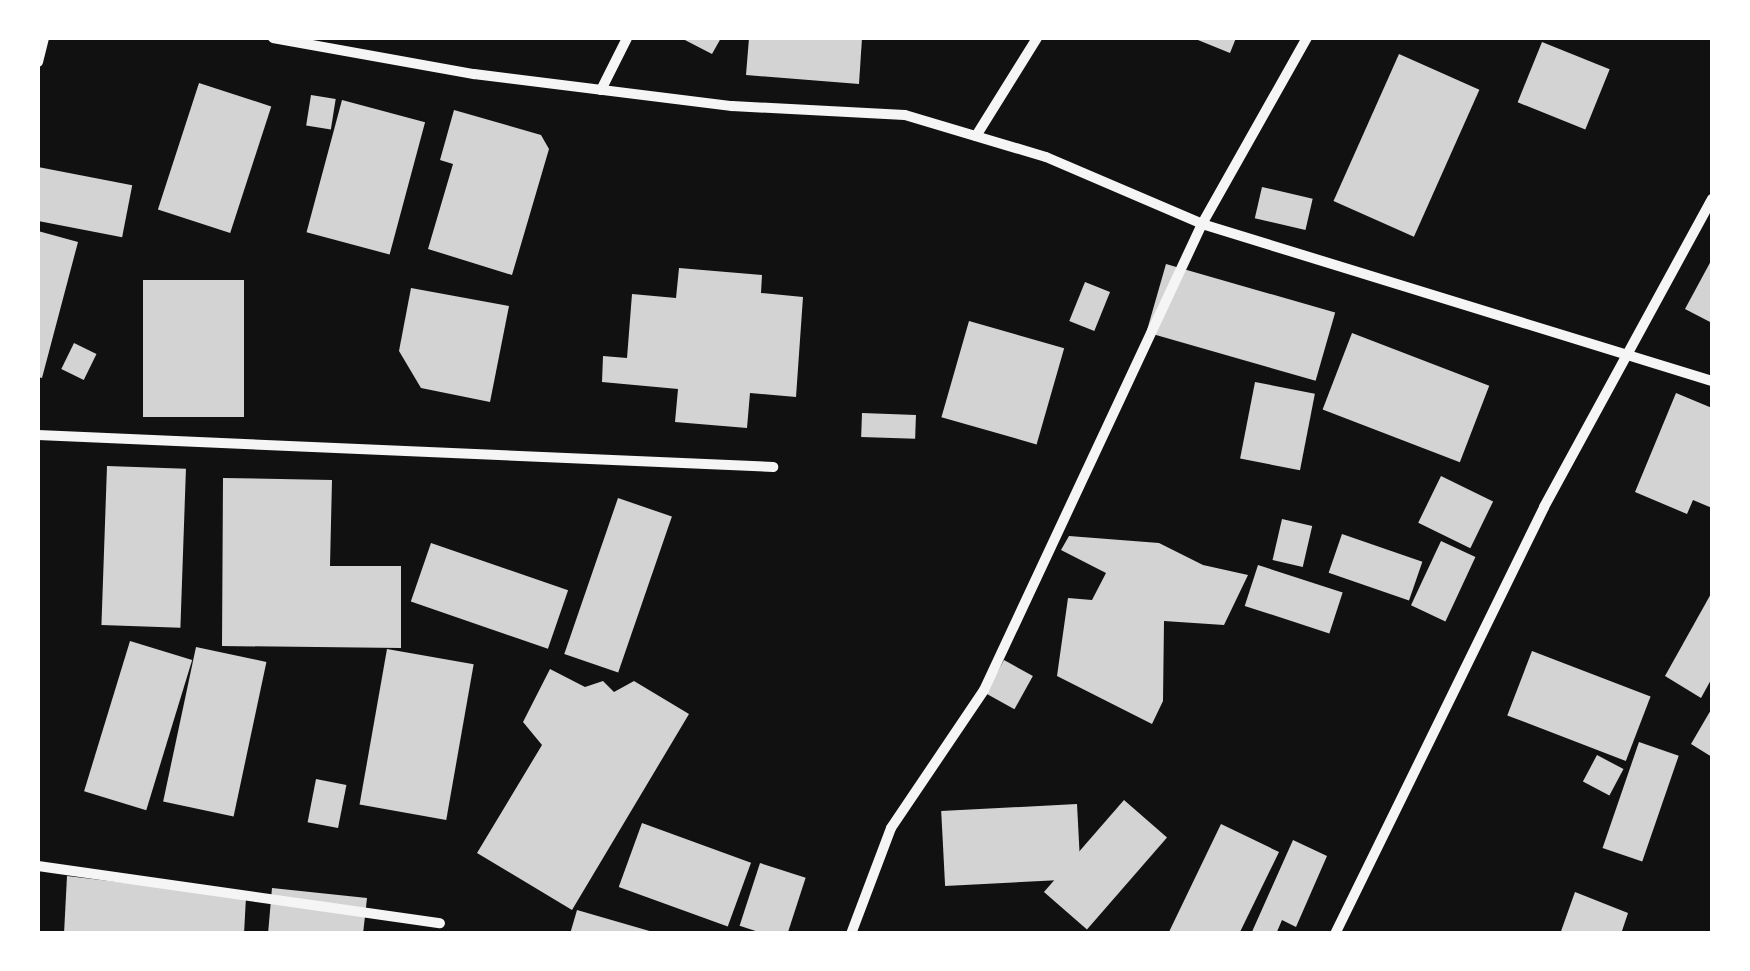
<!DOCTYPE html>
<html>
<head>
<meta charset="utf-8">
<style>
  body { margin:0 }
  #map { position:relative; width:1750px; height:971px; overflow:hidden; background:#111; font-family:"DM Sans",sans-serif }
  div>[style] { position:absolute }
  .building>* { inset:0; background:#d3d3d3; transform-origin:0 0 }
  .minor>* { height:10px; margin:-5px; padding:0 5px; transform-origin:5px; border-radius:5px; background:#f5f5f5 }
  span { translate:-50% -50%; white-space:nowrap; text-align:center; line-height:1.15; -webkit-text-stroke:9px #fff; paint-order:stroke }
  .frame { position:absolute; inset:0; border:40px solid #fff; pointer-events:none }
</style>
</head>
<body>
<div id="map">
  <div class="building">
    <i style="clip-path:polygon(681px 38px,721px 38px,712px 54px)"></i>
    <i style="clip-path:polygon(749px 38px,862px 38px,859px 84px,746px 75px)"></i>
    <i style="clip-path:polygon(1193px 38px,1236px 38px,1230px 53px)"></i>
    <i style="left:1542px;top:42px;width:73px;height:65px;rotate:22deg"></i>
    <i style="left:1399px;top:54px;width:88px;height:161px;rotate:24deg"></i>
    <i style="left:199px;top:83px;width:76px;height:133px;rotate:18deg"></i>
    <i style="left:311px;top:95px;width:25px;height:31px;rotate:9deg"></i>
    <i style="left:342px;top:100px;width:86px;height:137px;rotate:15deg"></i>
    <i style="clip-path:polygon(454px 110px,541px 135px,549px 149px,512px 275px,428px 249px,453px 164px,440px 160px)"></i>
    <i style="left:38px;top:167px;width:96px;height:53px;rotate:11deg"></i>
    <i style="left:1262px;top:187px;width:52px;height:32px;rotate:13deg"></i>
    <i style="clip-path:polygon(38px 231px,78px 242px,42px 378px,38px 377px)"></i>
    <i style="clip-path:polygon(1712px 259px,1712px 323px,1685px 309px)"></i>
    <i style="left:1166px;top:264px;width:176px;height:71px;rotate:16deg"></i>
    <i style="clip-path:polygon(679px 268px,762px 275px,761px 293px,803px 297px,796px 397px,750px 393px,747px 428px,675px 422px,678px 389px,602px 382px,603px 356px,627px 358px,632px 294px,676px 298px)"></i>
    <i style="left:143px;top:280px;width:101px;height:137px"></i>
    <i style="left:1085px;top:282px;width:27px;height:42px;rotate:22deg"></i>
    <i style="clip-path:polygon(411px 288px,509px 306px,490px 402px,421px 388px,399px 351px)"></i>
    <i style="left:969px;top:321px;width:99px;height:100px;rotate:16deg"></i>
    <i style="left:1352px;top:333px;width:147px;height:82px;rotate:21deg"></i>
    <i style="left:74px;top:343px;width:25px;height:29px;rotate:26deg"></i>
    <i style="left:1255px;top:382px;width:61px;height:78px;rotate:11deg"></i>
    <i style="clip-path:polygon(1676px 393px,1712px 408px,1712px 508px,1693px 500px,1687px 514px,1635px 492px)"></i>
    <i style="left:862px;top:413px;width:54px;height:24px;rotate:2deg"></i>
    <i style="left:107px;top:466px;width:79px;height:159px;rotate:2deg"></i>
    <i style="left:1441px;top:476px;width:58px;height:52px;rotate:26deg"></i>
    <i style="clip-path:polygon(223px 478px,332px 480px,330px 566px,401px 566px,401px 648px,222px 646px)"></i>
    <i style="left:618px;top:498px;width:57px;height:165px;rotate:19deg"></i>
    <i style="left:1282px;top:519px;width:31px;height:42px;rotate:13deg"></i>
    <i style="left:1342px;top:534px;width:85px;height:41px;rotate:19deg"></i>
    <i style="clip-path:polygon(1069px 536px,1159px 543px,1203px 565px,1248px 575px,1224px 625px,1164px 621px,1163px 701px,1152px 724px,1057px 676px,1068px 598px,1092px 600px,1106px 573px,1061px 550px)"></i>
    <i style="left:1441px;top:541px;width:38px;height:71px;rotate:25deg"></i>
    <i style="left:431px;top:543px;width:145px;height:62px;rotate:19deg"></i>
    <i style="left:1258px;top:565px;width:89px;height:43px;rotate:18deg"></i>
    <i style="clip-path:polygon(1712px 592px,1712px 678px,1701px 698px,1665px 676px)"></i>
    <i style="left:130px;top:641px;width:65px;height:157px;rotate:17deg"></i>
    <i style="left:196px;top:647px;width:72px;height:158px;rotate:12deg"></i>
    <i style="left:387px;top:649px;width:88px;height:158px;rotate:10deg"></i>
    <i style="left:1532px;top:651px;width:127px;height:69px;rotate:21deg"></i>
    <i style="left:1004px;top:660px;width:33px;height:38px;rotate:29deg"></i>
    <i style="clip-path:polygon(550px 669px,585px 687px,603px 681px,614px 692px,634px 681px,689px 714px,572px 910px,477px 853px,542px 745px,523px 722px)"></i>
    <i style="clip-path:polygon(1712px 708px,1712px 757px,1691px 744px)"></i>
    <i style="left:1639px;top:742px;width:42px;height:112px;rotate:19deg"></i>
    <i style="left:1597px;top:755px;width:30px;height:30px;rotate:28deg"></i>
    <i style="left:316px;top:779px;width:31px;height:44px;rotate:11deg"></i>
    <i style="left:1124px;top:800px;width:57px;height:122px;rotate:41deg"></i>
    <i style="left:1077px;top:804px;width:75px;height:136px;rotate:87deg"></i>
    <i style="left:642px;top:823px;width:116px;height:68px;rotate:20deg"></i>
    <i style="clip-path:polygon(1221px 824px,1279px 852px,1239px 934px,1168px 934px)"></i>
    <i style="clip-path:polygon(1293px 840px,1327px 856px,1296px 927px,1282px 920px,1276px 934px,1251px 934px)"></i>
    <i style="left:760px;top:863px;width:48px;height:66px;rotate:18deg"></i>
    <i style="clip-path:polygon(67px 876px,246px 897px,244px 934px,64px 934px)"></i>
    <i style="clip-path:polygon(272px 888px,367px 898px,363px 934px,268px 934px)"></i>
    <i style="clip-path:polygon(1575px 892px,1628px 913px,1621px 934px,1560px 934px)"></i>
    <i style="clip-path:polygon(577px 910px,653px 932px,653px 934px,570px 934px)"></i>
  </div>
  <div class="minor">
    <i style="left:273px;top:38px;width:204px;rotate:10.2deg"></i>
    <i style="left:474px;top:74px;width:260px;rotate:7.1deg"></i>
    <i style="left:732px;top:106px;width:173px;rotate:3deg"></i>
    <i style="left:905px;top:115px;width:147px;rotate:16.6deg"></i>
    <i style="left:1046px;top:157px;width:170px;rotate:23.2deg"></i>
    <i style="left:1202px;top:224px;width:534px;rotate:17.11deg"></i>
    <i style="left:38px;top:62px;width:25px;rotate:-76deg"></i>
    <i style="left:601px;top:90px;width:58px;rotate:-63.4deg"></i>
    <i style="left:976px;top:136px;width:115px;rotate:-58.1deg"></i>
    <i style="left:38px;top:435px;width:736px;rotate:2.49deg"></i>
    <i style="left:38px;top:866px;width:406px;rotate:8.1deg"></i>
    <i style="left:851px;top:934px;width:113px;rotate:-69.3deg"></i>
    <i style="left:891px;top:828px;width:166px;rotate:-56deg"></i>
    <i style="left:984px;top:690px;width:514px;rotate:-64.93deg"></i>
    <i style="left:1202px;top:224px;width:214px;rotate:-60.6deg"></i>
    <i style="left:1335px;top:934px;width:475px;rotate:-63.9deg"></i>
    <i style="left:1544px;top:507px;width:351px;rotate:-61.4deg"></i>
  </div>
  <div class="frame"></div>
</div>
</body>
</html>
